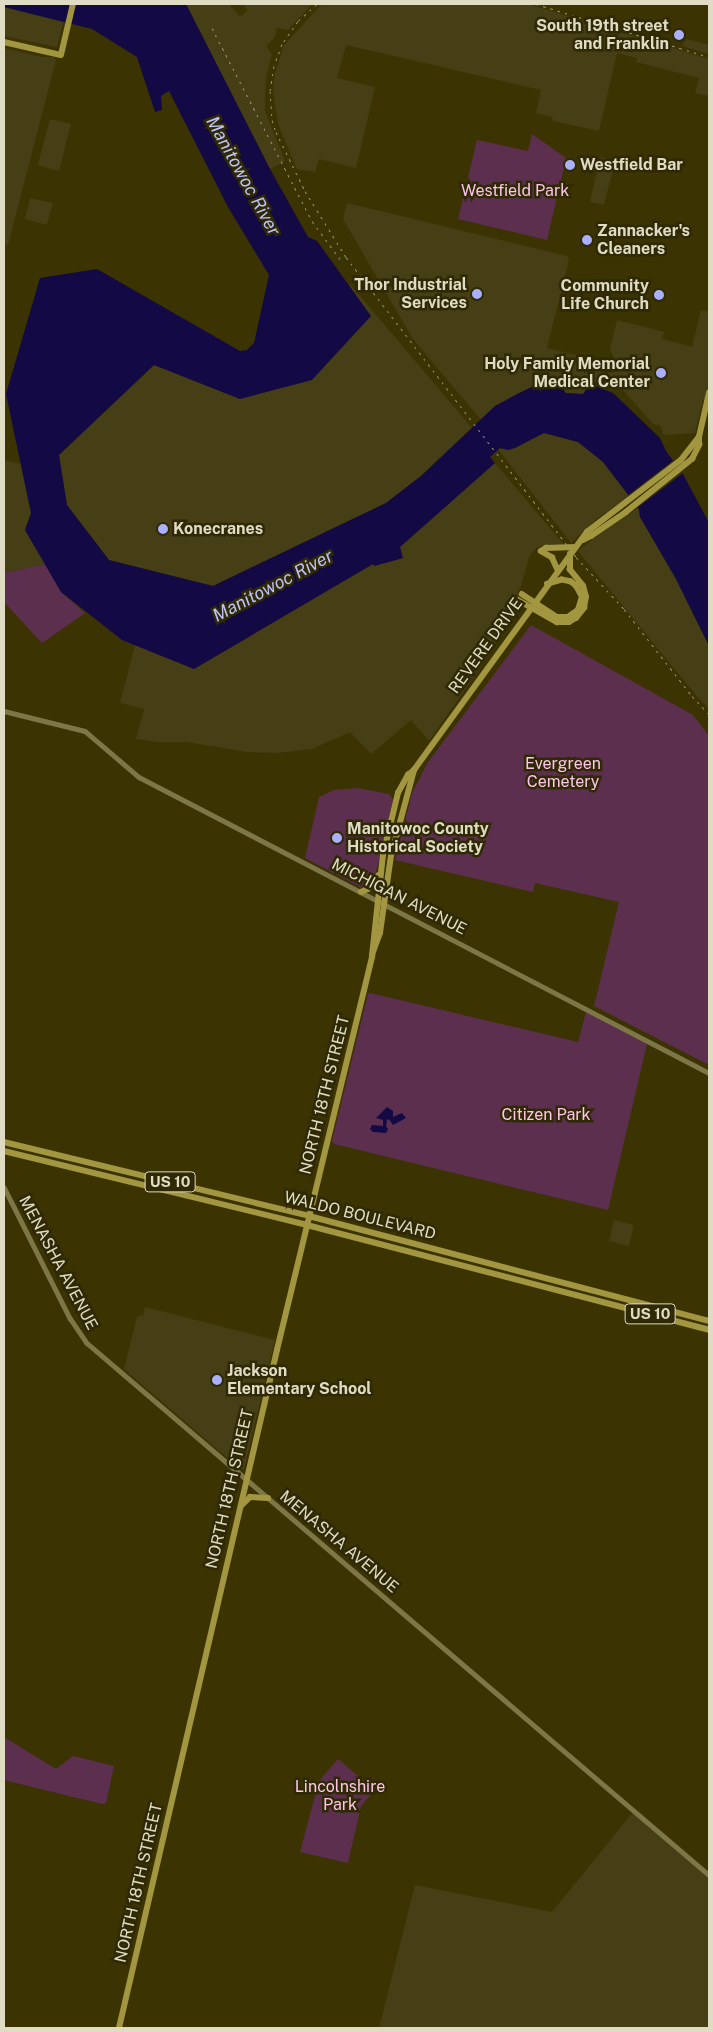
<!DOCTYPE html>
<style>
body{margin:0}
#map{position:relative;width:713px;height:2032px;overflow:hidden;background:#3b3301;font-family:"Public Sans",sans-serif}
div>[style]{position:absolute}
.built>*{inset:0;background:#463f15}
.green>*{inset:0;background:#5d2f4f}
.water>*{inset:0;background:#130944}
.pier>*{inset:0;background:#3b3301}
.minor>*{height:4.5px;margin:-2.25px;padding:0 2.25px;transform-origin:2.25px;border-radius:2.25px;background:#7d7647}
.major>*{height:5.5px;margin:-2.75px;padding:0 2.75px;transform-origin:2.75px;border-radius:2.75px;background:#a39640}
.rail>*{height:1px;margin-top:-0.5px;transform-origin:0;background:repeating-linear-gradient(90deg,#999370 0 2.5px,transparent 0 7.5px)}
.dots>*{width:14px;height:14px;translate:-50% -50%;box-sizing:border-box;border:2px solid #2f2905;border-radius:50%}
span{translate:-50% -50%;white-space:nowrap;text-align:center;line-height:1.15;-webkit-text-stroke:5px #2f2905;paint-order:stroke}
.shield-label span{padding:1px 4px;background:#2f2905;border:1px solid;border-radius:4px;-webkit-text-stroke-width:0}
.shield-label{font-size:15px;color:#e0dcc4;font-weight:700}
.poi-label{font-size:16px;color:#e0dcc4;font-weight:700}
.right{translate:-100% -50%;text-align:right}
.left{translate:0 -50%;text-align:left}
.park-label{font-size:16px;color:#fdc5e9}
.street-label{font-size:16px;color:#e0dcc4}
.water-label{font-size:18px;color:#bec3fc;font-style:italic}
.frame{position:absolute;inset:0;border:5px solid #e0dcc4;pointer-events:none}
</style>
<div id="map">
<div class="built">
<i style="clip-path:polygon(186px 4px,229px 4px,240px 17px,248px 10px,243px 4px,312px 4px,288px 30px,277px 28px,275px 37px,266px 46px,272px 54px,266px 78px,265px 111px,285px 161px,270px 169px)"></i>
<i style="clip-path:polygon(322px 4px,528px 4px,709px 59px,709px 96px,695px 93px,699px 78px,636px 62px,637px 58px,617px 53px,599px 131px,553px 121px,552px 117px,536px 113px,541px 90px,346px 45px,337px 78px,375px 87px,356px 168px,319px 159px,315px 172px,297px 169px,278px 124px,273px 89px,275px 74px,284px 45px)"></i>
<i style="clip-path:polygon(4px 7px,63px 22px,57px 47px,4px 36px)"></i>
<i style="clip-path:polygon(686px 39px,709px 45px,709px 54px,682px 46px)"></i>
<i style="clip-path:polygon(4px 48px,42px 57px,54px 57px,56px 60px,8px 245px,4px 244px)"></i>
<i style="clip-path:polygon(50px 119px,71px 124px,59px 171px,40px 166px,38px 164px)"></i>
<i style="clip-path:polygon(600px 157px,615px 161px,604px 205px,590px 202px)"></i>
<i style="clip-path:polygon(30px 198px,53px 203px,47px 225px,25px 219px)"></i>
<i style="clip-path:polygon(347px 203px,567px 256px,569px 260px,547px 348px,600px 361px,601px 369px,606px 373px,614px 372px,617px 366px,610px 349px,617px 320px,664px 332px,662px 339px,692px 347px,701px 310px,709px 312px,709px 400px,703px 399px,695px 433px,663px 435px,661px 426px,653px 424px,609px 374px,610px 379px,605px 388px,601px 386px,583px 394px,566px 393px,538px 384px,495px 406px,481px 420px,413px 339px,343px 219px)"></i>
<i style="clip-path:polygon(349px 283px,472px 428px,421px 476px,386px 503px,213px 586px,109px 560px,67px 505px,59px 455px,154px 365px,240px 399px,350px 289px)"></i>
<i style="clip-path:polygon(543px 433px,578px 442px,603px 462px,629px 496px,598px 518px,571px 543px,498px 449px,515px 448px)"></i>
<i style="clip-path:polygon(4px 460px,21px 464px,31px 513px,25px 530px,45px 564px,4px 573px)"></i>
<i style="clip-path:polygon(495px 463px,564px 545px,541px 546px,536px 548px,529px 557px,521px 586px,509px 607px,518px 613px,429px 741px,411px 720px,371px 754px,350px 732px,312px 749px,278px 753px,247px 752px,187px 742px,158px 742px,136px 739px,144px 709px,120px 703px,135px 645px,194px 669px,373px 564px,374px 566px,403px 558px,400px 547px)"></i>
<i style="clip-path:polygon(638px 508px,640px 517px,676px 579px,709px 646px,709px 708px,700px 700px,578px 551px,604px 530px)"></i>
<i style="clip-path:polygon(614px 1220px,634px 1225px,629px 1246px,609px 1241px)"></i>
<i style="clip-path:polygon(145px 1307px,275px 1340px,244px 1469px,240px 1469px,124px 1369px,137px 1317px,144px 1314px)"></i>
<i style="clip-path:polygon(634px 1811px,709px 1875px,709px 2028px,379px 2028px,415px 1885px,552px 1912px)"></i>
</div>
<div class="green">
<i style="clip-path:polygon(532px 134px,566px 158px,547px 240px,458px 219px,477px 140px,528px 151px)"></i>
<i style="clip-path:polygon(45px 564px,61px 592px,85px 613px,42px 643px,4px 602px,4px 573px)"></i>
<i style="clip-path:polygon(531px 625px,693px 715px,709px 736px,709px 1065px,594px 1006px,619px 902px,535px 883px,533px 892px,395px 860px,412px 793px,428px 762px)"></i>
<i style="clip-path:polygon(358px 788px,389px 794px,393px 800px,374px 880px,364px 889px,305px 858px,319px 797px,334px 790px)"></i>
<i style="clip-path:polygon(370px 993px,578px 1042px,586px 1012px,647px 1044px,608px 1210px,334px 1144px,332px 1141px,368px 994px)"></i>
<i style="clip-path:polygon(4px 1737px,56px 1769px,73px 1756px,114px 1766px,106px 1803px,102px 1804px,4px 1780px)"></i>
<i style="clip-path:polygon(338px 1759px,375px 1790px,361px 1806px,348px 1863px,300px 1852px,319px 1781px)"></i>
</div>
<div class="water">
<i style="clip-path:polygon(4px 4px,186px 4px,270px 169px,308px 237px,317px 241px,371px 316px,312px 380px,240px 399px,154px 365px,59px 455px,67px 505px,109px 560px,213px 586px,386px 503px,421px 476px,495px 406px,519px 393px,538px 384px,556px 380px,566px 393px,583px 394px,590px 384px,613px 393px,660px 438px,666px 451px,683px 474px,709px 523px,709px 646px,676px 579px,640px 517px,639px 509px,603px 462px,578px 442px,544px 433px,515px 448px,508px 450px,500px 448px,490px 457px,495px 463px,400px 547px,403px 558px,374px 566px,373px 564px,194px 669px,122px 640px,61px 592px,25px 530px,31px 513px,6px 394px,40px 278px,97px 269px,240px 351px,247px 350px,254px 343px,269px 275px,228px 207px,169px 91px,161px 96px,162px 110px,155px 112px,137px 57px,92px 29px,4px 7px)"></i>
<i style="clip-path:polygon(387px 1107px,393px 1111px,393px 1117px,402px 1113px,406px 1118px,393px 1125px,389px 1119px,387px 1120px,386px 1126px,388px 1129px,386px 1133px,373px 1132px,370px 1129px,372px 1125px,383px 1126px,383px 1120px,376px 1118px)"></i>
</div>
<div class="pier">
<i style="clip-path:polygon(674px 460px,683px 473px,637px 508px,627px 496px)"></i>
</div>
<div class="minor">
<i style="left:4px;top:711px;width:83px;rotate:13.9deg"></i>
<i style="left:85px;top:731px;width:71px;rotate:40.4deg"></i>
<i style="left:139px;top:777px;width:642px;rotate:27.44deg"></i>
<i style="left:4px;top:1187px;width:147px;rotate:63.3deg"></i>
<i style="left:70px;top:1318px;width:30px;rotate:56deg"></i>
<i style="left:87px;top:1343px;width:818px;rotate:40.54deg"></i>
</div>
<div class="major">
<i style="left:4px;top:42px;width:58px;rotate:12.8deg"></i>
<i style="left:61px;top:55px;width:52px;rotate:-76.8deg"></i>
<i style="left:583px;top:540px;width:9px;rotate:-27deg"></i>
<i style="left:591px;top:536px;width:42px;rotate:-34.4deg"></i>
<i style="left:626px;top:512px;width:85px;rotate:-38.8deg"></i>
<i style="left:692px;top:459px;width:16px;rotate:-63deg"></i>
<i style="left:699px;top:445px;width:8px;rotate:-90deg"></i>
<i style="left:699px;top:437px;width:45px;rotate:-77.2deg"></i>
<i style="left:541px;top:551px;width:6px;rotate:-31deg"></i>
<i style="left:546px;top:548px;width:29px;rotate:-2deg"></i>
<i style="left:541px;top:551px;width:13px;rotate:29deg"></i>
<i style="left:552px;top:557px;width:14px;rotate:65deg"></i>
<i style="left:522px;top:594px;width:42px;rotate:33.3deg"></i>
<i style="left:557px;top:617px;width:11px"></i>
<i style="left:568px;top:617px;width:12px;rotate:-35deg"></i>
<i style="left:578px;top:610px;width:14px;rotate:-73deg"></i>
<i style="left:582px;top:597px;width:13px;rotate:-119deg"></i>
<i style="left:576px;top:586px;width:6px;rotate:-141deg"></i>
<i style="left:571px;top:582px;width:9px;rotate:-167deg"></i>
<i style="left:562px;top:580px;width:15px;rotate:164deg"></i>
<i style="left:518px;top:600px;width:45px;rotate:29.4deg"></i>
<i style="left:557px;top:622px;width:12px"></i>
<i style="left:569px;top:622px;width:8px;rotate:-30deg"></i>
<i style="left:576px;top:618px;width:13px;rotate:-51deg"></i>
<i style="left:584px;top:608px;width:11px;rotate:-80deg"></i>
<i style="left:586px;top:597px;width:11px;rotate:-105deg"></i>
<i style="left:583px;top:586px;width:21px;rotate:-129deg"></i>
<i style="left:570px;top:570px;width:16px;rotate:-90deg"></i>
<i style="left:361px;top:892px;width:12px;rotate:-24deg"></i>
<i style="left:372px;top:887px;width:13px;rotate:-61deg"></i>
<i style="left:372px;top:955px;width:23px;rotate:-70deg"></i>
<i style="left:380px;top:933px;width:78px;rotate:-81.9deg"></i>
<i style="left:391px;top:856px;width:89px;rotate:-75deg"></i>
<i style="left:4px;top:1142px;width:314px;rotate:13.6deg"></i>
<i style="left:309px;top:1216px;width:414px;rotate:14.7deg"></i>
<i style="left:4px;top:1151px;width:312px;rotate:13.7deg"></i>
<i style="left:307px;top:1225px;width:415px;rotate:14.6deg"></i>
<i style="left:242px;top:1505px;width:11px;rotate:-45deg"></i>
<i style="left:250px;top:1497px;width:18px;rotate:3deg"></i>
<i style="left:119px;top:2028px;width:696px;rotate:-76.88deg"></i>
<i style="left:277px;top:1350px;width:405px;rotate:-76.4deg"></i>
<i style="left:372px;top:956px;width:102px;rotate:-83.8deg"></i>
<i style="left:383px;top:855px;width:64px;rotate:-76.4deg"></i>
<i style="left:398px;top:793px;width:21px;rotate:-61deg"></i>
<i style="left:408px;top:775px;width:8px;rotate:-40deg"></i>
<i style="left:414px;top:770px;width:294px;rotate:-54deg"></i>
<i style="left:587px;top:532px;width:118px;rotate:-37.5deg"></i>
<i style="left:681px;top:460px;width:29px;rotate:-52deg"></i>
</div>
<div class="rail">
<i style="left:317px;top:4px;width:25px;rotate:138deg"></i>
<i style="left:298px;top:21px;width:28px;rotate:125deg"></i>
<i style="left:282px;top:44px;width:23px;rotate:110deg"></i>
<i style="left:274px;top:66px;width:25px;rotate:99deg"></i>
<i style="left:270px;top:91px;width:29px;rotate:86deg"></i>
<i style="left:272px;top:120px;width:13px;rotate:72deg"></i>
<i style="left:276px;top:132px;width:66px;rotate:63.8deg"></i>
<i style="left:305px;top:191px;width:78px;rotate:58.2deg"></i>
<i style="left:346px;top:257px;width:378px;rotate:52.5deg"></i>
<i style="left:576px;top:557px;width:71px;rotate:47.3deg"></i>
<i style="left:624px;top:609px;width:110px;rotate:52deg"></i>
<i style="left:692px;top:696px;width:25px;rotate:47deg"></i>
<i style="left:536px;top:4px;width:181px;rotate:17deg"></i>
<i style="left:212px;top:28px;width:217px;rotate:62.6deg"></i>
<i style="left:312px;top:221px;width:47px;rotate:53.6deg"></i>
</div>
<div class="dots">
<i style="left:679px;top:35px;background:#aab0fb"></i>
<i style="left:570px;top:165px;background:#aab0fb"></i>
<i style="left:587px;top:240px;background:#aab0fb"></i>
<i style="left:477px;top:294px;background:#aab0fb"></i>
<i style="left:659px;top:295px;background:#aab0fb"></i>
<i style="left:661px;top:373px;background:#aab0fb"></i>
<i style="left:163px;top:529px;background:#aab0fb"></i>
<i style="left:337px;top:838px;background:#aab0fb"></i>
<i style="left:217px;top:1380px;background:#aab0fb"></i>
</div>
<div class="shield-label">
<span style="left:170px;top:1182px">US 10</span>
<span style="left:650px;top:1314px">US 10</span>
</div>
<div class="poi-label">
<span class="right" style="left:669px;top:35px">South 19th street<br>and Franklin</span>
<span class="left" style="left:580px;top:165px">Westfield Bar</span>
<span class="left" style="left:597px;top:240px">Zannacker's<br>Cleaners</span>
<span class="right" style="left:467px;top:294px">Thor Industrial<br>Services</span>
<span class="right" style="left:649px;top:295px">Community<br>Life Church</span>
<span class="right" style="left:650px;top:373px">Holy Family Memorial<br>Medical Center</span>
<span class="left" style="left:173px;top:529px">Konecranes</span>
<span class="left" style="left:347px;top:838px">Manitowoc County<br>Historical Society</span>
<span class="left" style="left:227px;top:1380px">Jackson<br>Elementary School</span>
</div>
<div class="park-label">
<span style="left:515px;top:191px">Westfield Park</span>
<span style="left:563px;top:773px">Evergreen<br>Cemetery</span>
<span style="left:546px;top:1115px">Citizen Park</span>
<span style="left:340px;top:1796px">Lincolnshire<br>Park</span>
</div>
<div class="street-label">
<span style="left:486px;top:646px;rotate:-54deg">REVERE DRIVE</span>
<span style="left:399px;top:897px;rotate:27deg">MICHIGAN AVENUE</span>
<span style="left:325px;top:1095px;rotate:-76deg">NORTH 18TH STREET</span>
<span style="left:360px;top:1216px;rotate:14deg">WALDO BOULEVARD</span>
<span style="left:58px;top:1263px;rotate:62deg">MENASHA AVENUE</span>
<span style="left:230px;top:1489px;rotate:-77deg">NORTH 18TH STREET</span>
<span style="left:339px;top:1542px;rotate:40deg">MENASHA AVENUE</span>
<span style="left:139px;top:1883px;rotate:-77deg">NORTH 18TH STREET</span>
</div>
<div class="water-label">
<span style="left:243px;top:176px;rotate:61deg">Manitowoc River</span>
<span style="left:273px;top:586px;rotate:-28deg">Manitowoc River</span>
</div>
<div class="frame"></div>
</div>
